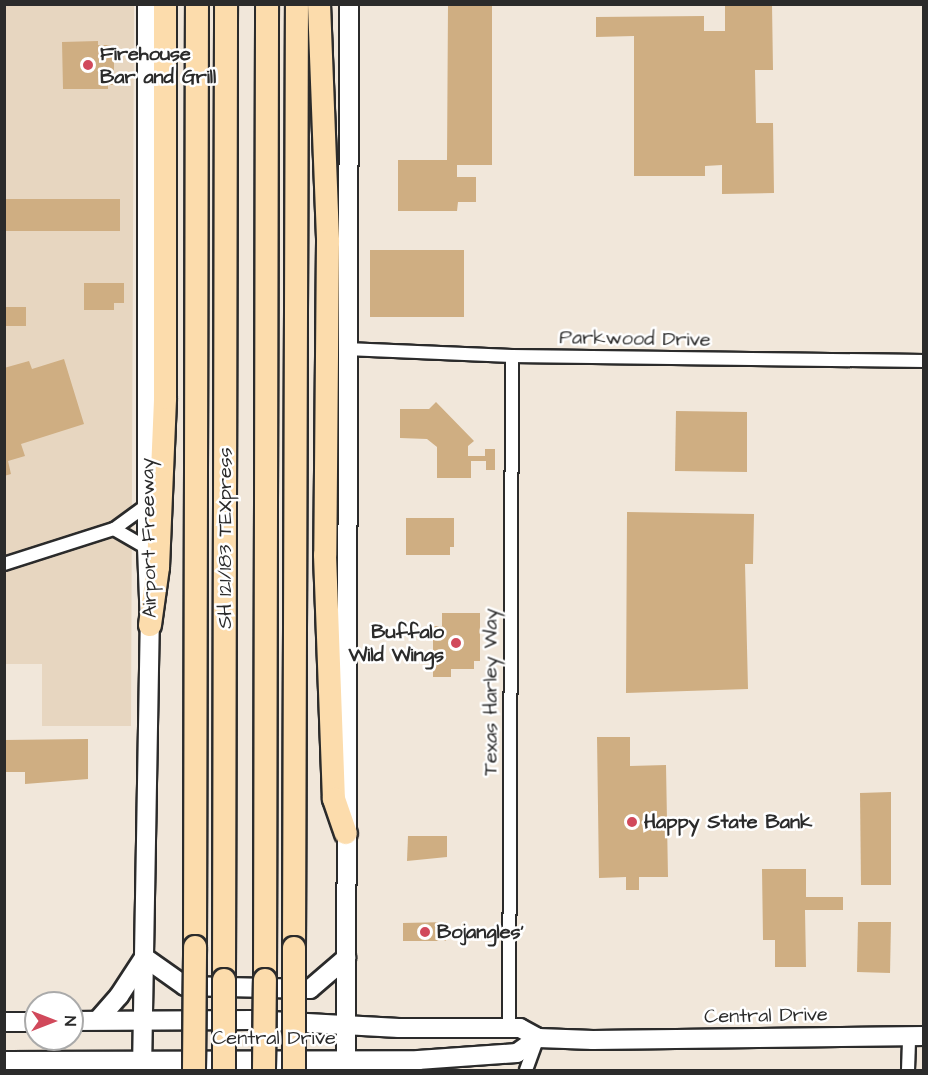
<!DOCTYPE html>
<style>
body{margin:0}
#map{position:relative;width:928px;height:1075px;overflow:hidden;background:#f1e7da;font-family:"Architects Daughter",sans-serif}
div>[style]{position:absolute}
.built>*{inset:0;background:#e7d6c0}
.building>*{inset:0;background:#cfae82}
.roads{filter:drop-shadow(2px 0 #2b2b2b) drop-shadow(-2px 0 #2b2b2b) drop-shadow(0 2px #2b2b2b) drop-shadow(0 -2px #2b2b2b)}
.minor>*{height:12px;margin:-6px;padding:0 6px;transform-origin:6px;border-radius:6px;background:#fff}
.secondary>*{height:18px;margin:-9px;padding:0 9px;transform-origin:9px;border-radius:9px;background:#fff}
.motorway>*{height:22px;margin:-11px;padding:0 11px;transform-origin:11px;border-radius:11px;background:#fcdcac}
.bridges{filter:drop-shadow(2px 0 #2b2b2b) drop-shadow(-2px 0 #2b2b2b) drop-shadow(0 2px #2b2b2b) drop-shadow(0 -2px #2b2b2b)}
.motorway-bridge>*{height:22px;margin:-11px;padding:0 11px;transform-origin:11px;border-radius:11px;background:#fcdcac}
.dots>*{width:16px;height:16px;translate:-50% -50%;box-sizing:border-box;border:3px solid #fff;border-radius:50%}
span{translate:-50% -50%;white-space:nowrap;text-align:center;line-height:1.15;-webkit-text-stroke:5px #fff;paint-order:stroke}
.poi-label{font-size:20px;color:#2b2b2b;font-weight:700}
.left{translate:0 -50%;text-align:left}
.right{translate:-100% -50%;text-align:right}
.street-label{font-size:20px;color:#2b2b2b}
.frame{position:absolute;inset:0;border:6px solid #2b2b2b;pointer-events:none}
.north{position:absolute;left:24px;top:991px;width:60px;height:60px;box-sizing:border-box;background:#fff;border:2px solid #aaa;border-radius:50%;rotate:90deg;font-size:16px;font-weight:700;line-height:24px;text-align:center;color:#2b2b2b}
.north::after{content:'';display:block;margin:auto;width:21px;height:27px;background:#d1495b;clip-path:polygon(50% 0,100% 100%,50% 72%,0 100%)}
</style>
<div id="map">
<div class="built">
<i style="clip-path:polygon(4px 5px,134px 5px,131px 726px,42px 726px,42px 664px,5px 664px)"></i>
</div>
<div class="building">
<i style="clip-path:polygon(448px 4px,492px 4px,492px 165px,457px 165px,457px 177px,476px 177px,476px 202px,458px 202px,457px 211px,398px 211px,398px 160px,447px 160px)"></i>
<i style="clip-path:polygon(725px 4px,772px 4px,773px 70px,755px 70px,756px 123px,773px 123px,774px 193px,722px 194px,722px 165px,705px 166px,705px 176px,634px 176px,634px 36px,596px 37px,596px 17px,704px 16px,704px 31px,725px 31px)"></i>
<i style="clip-path:polygon(98px 41px,98px 45px,114px 45px,114px 85px,108px 85px,108px 89px,63px 89px,62px 42px)"></i>
<i style="clip-path:polygon(4px 199px,120px 199px,120px 231px,4px 231px)"></i>
<i style="clip-path:polygon(370px 250px,464px 250px,464px 317px,370px 317px)"></i>
<i style="clip-path:polygon(84px 283px,124px 283px,124px 303px,114px 303px,114px 310px,84px 310px)"></i>
<i style="clip-path:polygon(4px 307px,26px 307px,26px 326px,4px 326px)"></i>
<i style="clip-path:polygon(64px 359px,84px 424px,21px 444px,25px 456px,8px 461px,11px 474px,4px 476px,4px 368px,29px 361px,32px 369px)"></i>
<i style="clip-path:polygon(436px 402px,474px 441px,468px 446px,468px 456px,485px 456px,485px 449px,495px 449px,495px 470px,486px 470px,486px 461px,471px 461px,471px 478px,437px 478px,437px 447px,427px 439px,400px 438px,400px 409px,429px 409px)"></i>
<i style="clip-path:polygon(676px 411px,747px 412px,747px 472px,675px 471px)"></i>
<i style="clip-path:polygon(627px 512px,754px 514px,753px 564px,745px 564px,748px 689px,626px 693px)"></i>
<i style="clip-path:polygon(406px 518px,454px 518px,454px 547px,450px 547px,450px 555px,406px 555px)"></i>
<i style="clip-path:polygon(442px 613px,480px 613px,480px 661px,474px 661px,474px 669px,451px 669px,451px 677px,433px 677px,433px 626px,442px 626px)"></i>
<i style="clip-path:polygon(597px 737px,630px 737px,630px 766px,666px 765px,668px 877px,639px 877px,639px 890px,626px 890px,626px 877px,599px 878px)"></i>
<i style="clip-path:polygon(88px 739px,88px 779px,25px 784px,25px 772px,4px 772px,4px 740px)"></i>
<i style="clip-path:polygon(891px 792px,891px 885px,861px 885px,860px 793px)"></i>
<i style="clip-path:polygon(408px 836px,447px 836px,447px 857px,407px 861px)"></i>
<i style="clip-path:polygon(762px 869px,806px 869px,806px 897px,843px 897px,843px 910px,805px 910px,806px 967px,775px 967px,775px 940px,763px 940px)"></i>
<i style="clip-path:polygon(447px 922px,446px 941px,403px 941px,403px 923px)"></i>
<i style="clip-path:polygon(858px 922px,891px 922px,890px 973px,857px 972px)"></i>
</div>
<div class="roads">
<div class="minor">
<i style="left:346px;top:349px;width:166px;rotate:2.4deg"></i>
<i style="left:512px;top:356px;width:412px;rotate:0.7deg"></i>
<i style="left:114px;top:529px;width:38px;rotate:30deg"></i>
<i style="left:4px;top:564px;width:115px;rotate:-17.7deg"></i>
<i style="left:114px;top:529px;width:41px;rotate:-36deg"></i>
<i style="left:509px;top:1028px;width:672px;rotate:-89.74deg"></i>
<i style="left:526px;top:1070px;width:32px;rotate:-70deg"></i>
<i style="left:908px;top:1070px;width:34px;rotate:-88deg"></i>
</div>
<div class="secondary">
<i style="left:144px;top:957px;width:50px;rotate:35.3deg"></i>
<i style="left:185px;top:986px;width:125px;rotate:1.4deg"></i>
<i style="left:310px;top:989px;width:48px;rotate:-40.7deg"></i>
<i style="left:98px;top:1020px;width:32px;rotate:-49deg"></i>
<i style="left:119px;top:996px;width:44px;rotate:-57deg"></i>
<i style="left:72px;top:1021px;width:180px;rotate:-0.3deg"></i>
<i style="left:252px;top:1020px;width:147px;rotate:3.1deg"></i>
<i style="left:399px;top:1028px;width:121px"></i>
<i style="left:520px;top:1028px;width:21px;rotate:29deg"></i>
<i style="left:538px;top:1038px;width:55px;rotate:2.1deg"></i>
<i style="left:593px;top:1040px;width:331px;rotate:-0.7deg"></i>
<i style="left:4px;top:1022px;width:32px"></i>
<i style="left:4px;top:1061px;width:414px;rotate:-0.1deg"></i>
<i style="left:418px;top:1060px;width:99px;rotate:-4deg"></i>
<i style="left:517px;top:1053px;width:26px;rotate:-36deg"></i>
<i style="left:142px;top:1070px;width:445px;rotate:-89deg"></i>
<i style="left:150px;top:625px;width:77px;rotate:-92.2deg"></i>
<i style="left:147px;top:548px;width:544px;rotate:-90deg"></i>
<i style="left:346px;top:1070px;width:1066px;rotate:-89.84deg"></i>
</div>
<div class="motorway">
<i style="left:319px;top:4px;width:238px;rotate:87.8deg"></i>
<i style="left:328px;top:242px;width:313px;rotate:90.5deg"></i>
<i style="left:325px;top:555px;width:244px;rotate:87.9deg"></i>
<i style="left:334px;top:799px;width:36px;rotate:71deg"></i>
<i style="left:150px;top:625px;width:59px;rotate:-82.1deg"></i>
<i style="left:158px;top:567px;width:169px;rotate:-87.6deg"></i>
<i style="left:165px;top:398px;width:394px;rotate:-90deg"></i>
<i style="left:195px;top:947px;width:943px;rotate:-89.88deg"></i>
<i style="left:294px;top:948px;width:944px;rotate:-89.82deg"></i>
<i style="left:224px;top:980px;width:976px;rotate:-89.88deg"></i>
<i style="left:265px;top:980px;width:976px;rotate:-89.88deg"></i>
</div>
</div>
<div class="bridges">
<div class="motorway-bridge">
<i style="left:194px;top:1070px;width:123px;rotate:-89.5deg"></i>
<i style="left:224px;top:1070px;width:90px;rotate:-90deg"></i>
<i style="left:264px;top:1070px;width:90px;rotate:-89.4deg"></i>
<i style="left:294px;top:1070px;width:122px;rotate:-90deg"></i>
</div>
</div>
<div class="dots">
<i style="left:88px;top:65px;background:#d1495b"></i>
<i style="left:456px;top:643px;background:#d1495b"></i>
<i style="left:632px;top:822px;background:#d1495b"></i>
<i style="left:425px;top:932px;background:#d1495b"></i>
</div>
<div class="poi-label">
<span class="left" style="left:100px;top:66px">Firehouse<br>Bar and Grill</span>
<span class="right" style="left:444px;top:644px">Buffalo<br>Wild Wings</span>
<span class="left" style="left:644px;top:822px">Happy State Bank</span>
<span class="left" style="left:437px;top:932px">Bojangles'</span>
</div>
<div class="street-label">
<span style="left:635px;top:339px;rotate:1deg">Parkwood Drive</span>
<span style="left:149px;top:538px;rotate:-91deg">Airport Freeway</span>
<span style="left:225px;top:538px;rotate:-90deg">SH 121/183 TEXpress</span>
<span style="left:491px;top:692px;rotate:-90deg">Texas Harley Way</span>
<span style="left:766px;top:1016px;rotate:-1deg">Central Drive</span>
<span style="left:274px;top:1038px">Central Drive</span>
</div>
<div class="frame"></div>
<div class="north">N</div>
</div>
